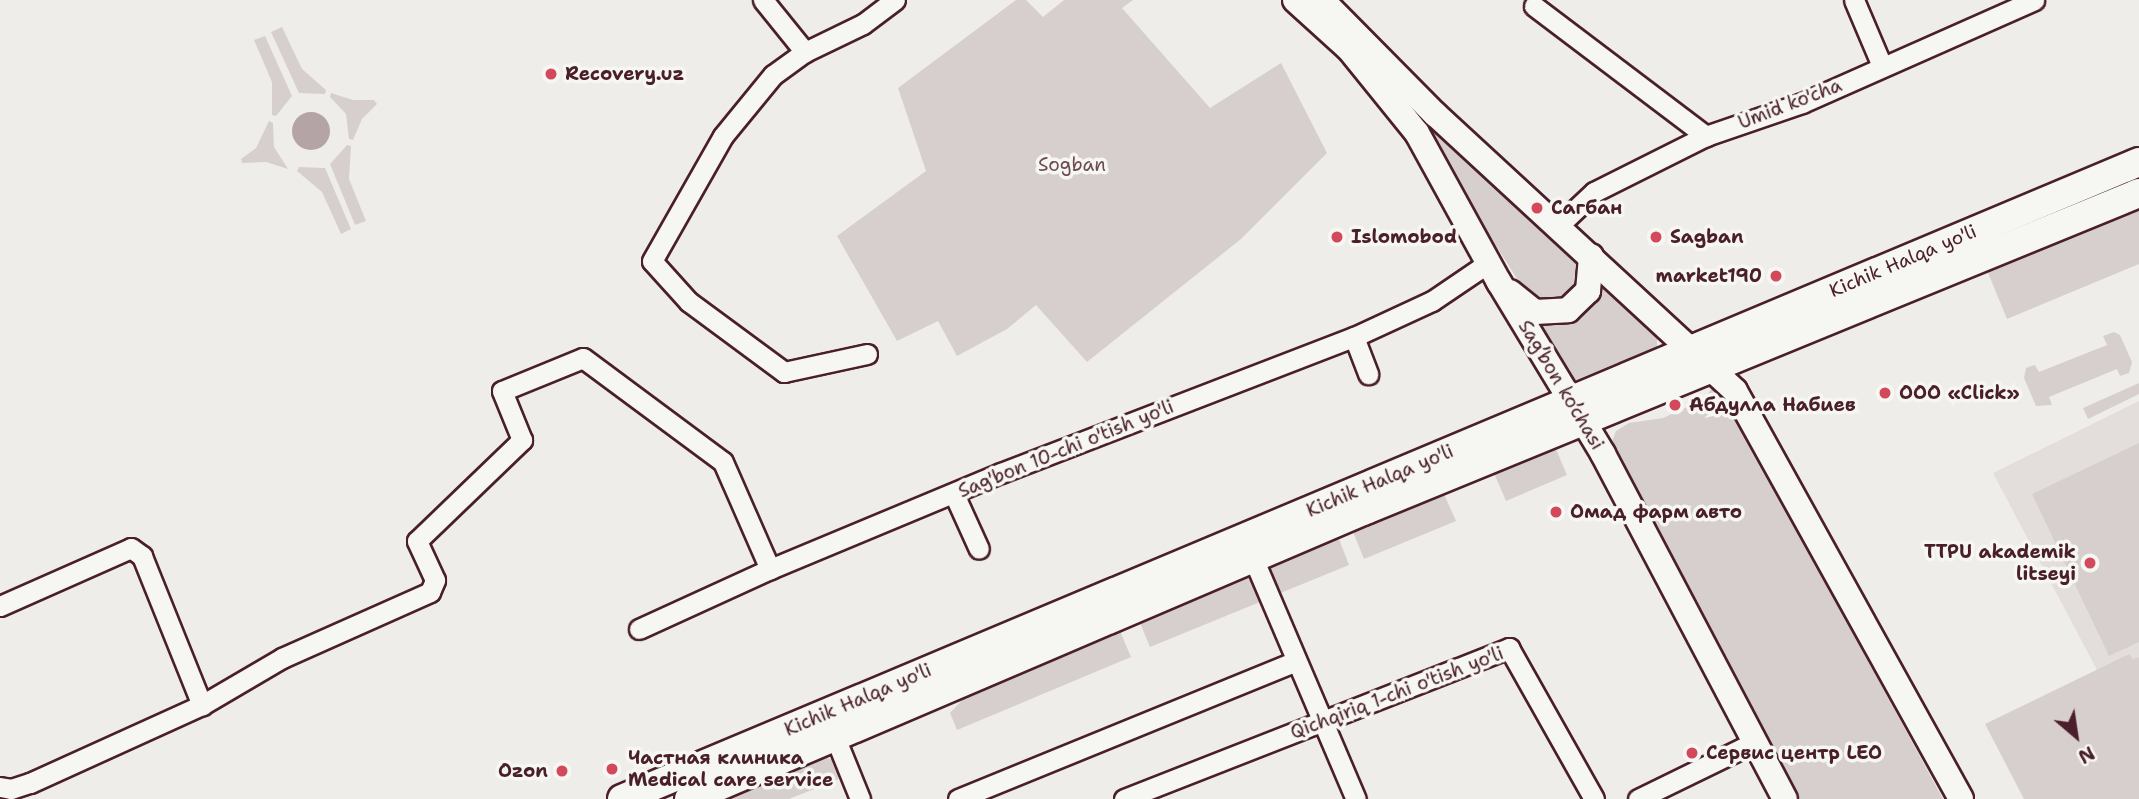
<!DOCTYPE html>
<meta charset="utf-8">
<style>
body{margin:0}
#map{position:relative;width:2139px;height:799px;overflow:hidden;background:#efedea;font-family:"Shantell Sans",sans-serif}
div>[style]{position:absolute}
.built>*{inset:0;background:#e3dedc}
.green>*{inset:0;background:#d7cfce}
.water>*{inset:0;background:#b4a4a5}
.round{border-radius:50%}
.roads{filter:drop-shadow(2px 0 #4a1f2b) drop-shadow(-2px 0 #4a1f2b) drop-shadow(0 2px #4a1f2b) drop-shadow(0 -2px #4a1f2b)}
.minor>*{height:19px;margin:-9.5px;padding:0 9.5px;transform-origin:9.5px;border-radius:9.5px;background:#f6f6f2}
.major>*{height:24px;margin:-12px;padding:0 12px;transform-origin:12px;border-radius:12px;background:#f6f6f2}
.highway>*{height:28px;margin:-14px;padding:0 14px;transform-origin:14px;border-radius:14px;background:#f6f6f2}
.dots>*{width:19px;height:19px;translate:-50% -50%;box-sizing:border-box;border:4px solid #f6f6f2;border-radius:50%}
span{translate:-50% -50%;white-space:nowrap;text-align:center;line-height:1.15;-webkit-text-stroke:7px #f6f6f2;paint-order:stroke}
.poi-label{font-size:19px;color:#4a1f2b;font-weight:700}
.left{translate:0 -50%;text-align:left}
.right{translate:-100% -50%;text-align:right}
.street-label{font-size:19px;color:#4a1f2b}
.park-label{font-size:19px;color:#6d4b54}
.north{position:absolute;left:2041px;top:701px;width:70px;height:70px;-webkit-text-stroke:5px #f6f6f2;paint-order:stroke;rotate:151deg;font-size:19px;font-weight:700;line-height:28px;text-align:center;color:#4a1f2b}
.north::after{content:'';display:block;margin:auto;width:24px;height:32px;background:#4a1f2b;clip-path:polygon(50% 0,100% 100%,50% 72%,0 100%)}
</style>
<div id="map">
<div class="built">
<i style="clip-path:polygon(2139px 401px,2139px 657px,2133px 659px,2128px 654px,2098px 672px,1993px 473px)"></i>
</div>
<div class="green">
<i style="clip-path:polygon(1016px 0,1026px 0,1043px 17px,1064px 0,1133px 0,1122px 8px,1210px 108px,1281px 63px,1327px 153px,1241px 239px,1087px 362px,1036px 305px,1007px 329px,957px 356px,938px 321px,897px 341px,837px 236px,926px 171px,898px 88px)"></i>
<i style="clip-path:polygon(282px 27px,302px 69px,326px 90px,325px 94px,299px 93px,271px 32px)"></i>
<i style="clip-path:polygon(265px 36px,292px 96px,276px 116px,272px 115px,272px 82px,254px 40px)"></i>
<i style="clip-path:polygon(331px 93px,353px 100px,374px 100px,377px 104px,362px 119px,353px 140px,349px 139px,346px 114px,330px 97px)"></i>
<i style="clip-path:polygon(269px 121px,273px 123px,274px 147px,288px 169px,266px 162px,242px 163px,241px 159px,256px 148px)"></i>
<i style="clip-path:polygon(1427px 122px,1577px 265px,1575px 292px,1551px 307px,1526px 293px,1497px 247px,1479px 231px)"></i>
<i style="clip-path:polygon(347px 145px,351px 146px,349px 179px,366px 221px,355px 225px,330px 164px)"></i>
<i style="clip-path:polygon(299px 167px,325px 168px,351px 229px,341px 234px,322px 192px,297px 171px)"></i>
<i style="clip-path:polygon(2139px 202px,2139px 264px,2007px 319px,1986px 268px)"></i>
<i style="clip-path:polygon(1601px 280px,1657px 331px,1657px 347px,1573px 381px,1563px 371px,1533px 318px)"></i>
<i style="clip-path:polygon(2114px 332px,2120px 335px,2132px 362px,2129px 373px,2120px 376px,2117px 369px,2049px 397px,2052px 405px,2036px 406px,2024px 378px,2026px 368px,2035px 365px,2039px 372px,2107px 345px,2103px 336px)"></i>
<i style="clip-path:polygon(2139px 383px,2139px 394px,2088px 419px,2083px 408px)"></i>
<i style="clip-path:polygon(1712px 388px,1732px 411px,1943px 799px,1799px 799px,1612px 442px,1616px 431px,1629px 423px,1663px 418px,1704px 399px)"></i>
<i style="clip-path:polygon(2139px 443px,2139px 642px,2109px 656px,2032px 494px)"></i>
<i style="clip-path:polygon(1555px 447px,1567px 475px,1506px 501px,1494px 473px)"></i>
<i style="clip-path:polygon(1444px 494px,1456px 521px,1364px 559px,1353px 532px)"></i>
<i style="clip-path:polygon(1339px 539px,1349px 565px,1278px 594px,1267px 568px)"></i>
<i style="clip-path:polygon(1250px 577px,1260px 602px,1150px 647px,1140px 623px)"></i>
<i style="clip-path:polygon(1120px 631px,1131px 657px,957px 730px,950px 713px,965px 697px)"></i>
<i style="clip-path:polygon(2129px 654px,2133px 659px,2139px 657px,2139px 799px,2024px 799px,1985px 724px)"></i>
<i style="clip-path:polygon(821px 756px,837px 761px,842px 772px,837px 780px,789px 799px,718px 799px)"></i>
</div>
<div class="water">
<i class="round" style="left:292px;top:112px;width:38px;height:38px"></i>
</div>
<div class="roads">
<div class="minor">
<i style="left:763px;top:0;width:67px;rotate:51.1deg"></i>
<i style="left:1854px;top:0;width:72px;rotate:67deg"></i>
<i style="left:1534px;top:6px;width:216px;rotate:37.1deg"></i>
<i style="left:1558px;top:226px;width:50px;rotate:-43.4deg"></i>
<i style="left:1594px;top:192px;width:125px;rotate:-26.6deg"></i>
<i style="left:1706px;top:136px;width:102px;rotate:-19deg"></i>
<i style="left:1802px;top:103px;width:254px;rotate:-23.9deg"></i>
<i style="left:1354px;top:337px;width:40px;rotate:69deg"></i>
<i style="left:867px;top:354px;width:85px;rotate:167.8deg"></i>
<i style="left:784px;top:372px;width:118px;rotate:-143.6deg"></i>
<i style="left:689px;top:302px;width:55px;rotate:-132.1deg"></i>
<i style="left:652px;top:261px;width:144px;rotate:-60.4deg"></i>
<i style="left:723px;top:136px;width:79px;rotate:-50.7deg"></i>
<i style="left:773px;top:75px;width:39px;rotate:-36deg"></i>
<i style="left:805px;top:52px;width:64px;rotate:-25.8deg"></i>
<i style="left:863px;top:24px;width:40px;rotate:-37deg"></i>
<i style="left:954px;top:494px;width:60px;rotate:65.6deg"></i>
<i style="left:1253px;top:558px;width:262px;rotate:66.9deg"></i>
<i style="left:0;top:606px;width:143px;rotate:-23.9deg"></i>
<i style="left:131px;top:548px;width:14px;rotate:36deg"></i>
<i style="left:142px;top:556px;width:161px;rotate:68.1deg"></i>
<i style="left:639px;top:629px;width:144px;rotate:-24.6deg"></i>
<i style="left:770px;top:569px;width:250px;rotate:-22.6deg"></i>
<i style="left:1001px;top:473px;width:378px;rotate:-21.1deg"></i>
<i style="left:1354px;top:337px;width:86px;rotate:-24.8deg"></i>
<i style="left:1432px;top:301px;width:68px;rotate:-34.2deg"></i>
<i style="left:835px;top:737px;width:67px;rotate:68deg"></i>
<i style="left:0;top:787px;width:11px;rotate:10deg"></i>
<i style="left:11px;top:789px;width:20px;rotate:-18deg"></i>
<i style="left:30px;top:783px;width:189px;rotate:-24.4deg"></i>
<i style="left:202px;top:705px;width:93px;rotate:-30.4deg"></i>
<i style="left:282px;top:658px;width:162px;rotate:-24deg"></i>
<i style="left:430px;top:592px;width:13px;rotate:-67deg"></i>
<i style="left:435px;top:580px;width:43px;rotate:-114.8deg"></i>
<i style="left:417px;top:541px;width:146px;rotate:-43.9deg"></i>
<i style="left:522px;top:440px;width:53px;rotate:-112.2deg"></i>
<i style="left:502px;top:391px;width:87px;rotate:-22.2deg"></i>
<i style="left:583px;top:358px;width:174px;rotate:36.6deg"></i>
<i style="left:723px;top:462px;width:117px;rotate:66.3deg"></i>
<i style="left:958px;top:799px;width:365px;rotate:-22.2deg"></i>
<i style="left:1124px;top:799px;width:414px;rotate:-21.4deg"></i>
<i style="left:1509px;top:648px;width:173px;rotate:60.6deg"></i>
<i style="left:1638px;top:799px;width:130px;rotate:-26deg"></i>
</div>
<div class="major">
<i style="left:1295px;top:0;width:73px;rotate:42.2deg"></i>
<i style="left:1349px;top:49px;width:108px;rotate:51deg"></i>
<i style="left:1417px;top:133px;width:170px;rotate:61.2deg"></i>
<i style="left:1499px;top:282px;width:201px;rotate:58.8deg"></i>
<i style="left:1603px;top:454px;width:390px;rotate:62.2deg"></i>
<i style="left:1322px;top:0;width:161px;rotate:45.3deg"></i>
<i style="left:1435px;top:114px;width:408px;rotate:42.7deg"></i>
<i style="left:1735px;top:391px;width:466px;rotate:61deg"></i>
<i style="left:1510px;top:292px;width:32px;rotate:39deg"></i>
<i style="left:1535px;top:312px;width:33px;rotate:-3deg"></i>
<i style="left:1568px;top:310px;width:28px;rotate:-44deg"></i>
<i style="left:1588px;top:291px;width:35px;rotate:-85deg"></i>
</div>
<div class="highway">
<i style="left:622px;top:799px;width:1645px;rotate:-22.78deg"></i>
<i style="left:689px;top:799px;width:738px;rotate:-23.13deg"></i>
<i style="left:1368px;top:509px;width:833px;rotate:-22.29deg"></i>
</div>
</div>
<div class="dots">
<i style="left:551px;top:74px;background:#d1495b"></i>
<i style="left:1537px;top:208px;background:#d1495b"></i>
<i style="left:1337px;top:237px;background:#d1495b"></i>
<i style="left:1656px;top:237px;background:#d1495b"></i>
<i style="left:1776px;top:276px;background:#d1495b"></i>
<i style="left:1885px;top:393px;background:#d1495b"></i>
<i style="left:1675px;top:405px;background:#d1495b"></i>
<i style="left:1556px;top:512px;background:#d1495b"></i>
<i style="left:2090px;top:563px;background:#d1495b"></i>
<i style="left:1692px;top:753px;background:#d1495b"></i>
<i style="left:612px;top:769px;background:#d1495b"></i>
<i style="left:562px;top:771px;background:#d1495b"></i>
</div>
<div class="poi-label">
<span class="left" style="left:565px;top:74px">Recovery.uz</span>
<span class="left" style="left:1551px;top:208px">Сагбан</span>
<span class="left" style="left:1351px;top:237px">Islomobod</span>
<span class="left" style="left:1670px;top:237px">Sagban</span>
<span class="right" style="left:1762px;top:276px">market190</span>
<span class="left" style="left:1899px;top:393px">OOO «Click»</span>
<span class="left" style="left:1689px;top:405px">Абдулла Набиев</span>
<span class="left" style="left:1570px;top:512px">Омад фарм авто</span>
<span class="right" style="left:2076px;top:563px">TTPU akademik<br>litseyi</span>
<span class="left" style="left:1706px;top:753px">Сервис центр LEO</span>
<span class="left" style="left:628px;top:769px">Частная клиника<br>Medical care service</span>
<span class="right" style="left:548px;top:771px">Ozon</span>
</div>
<div class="street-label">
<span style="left:1790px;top:104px;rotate:-21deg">Umid ko'cha</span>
<span style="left:1903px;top:261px;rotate:-23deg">Kichik Halqa yo'li</span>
<span style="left:1561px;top:385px;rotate:59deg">Sag’bon ko’chasi</span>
<span style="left:1066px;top:449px;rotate:-22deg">Sag'bon 10-chi o'tish yo'li</span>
<span style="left:1380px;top:481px;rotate:-23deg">Kichik Halqa yo'li</span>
<span style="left:1397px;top:693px;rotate:-21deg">Qichqiriq 1-chi o'tish yo'li</span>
<span style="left:858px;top:700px;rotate:-23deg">Kichik Halqa yo'li</span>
</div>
<div class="park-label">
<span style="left:1072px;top:165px">Sogban</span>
</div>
<div class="north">N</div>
</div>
